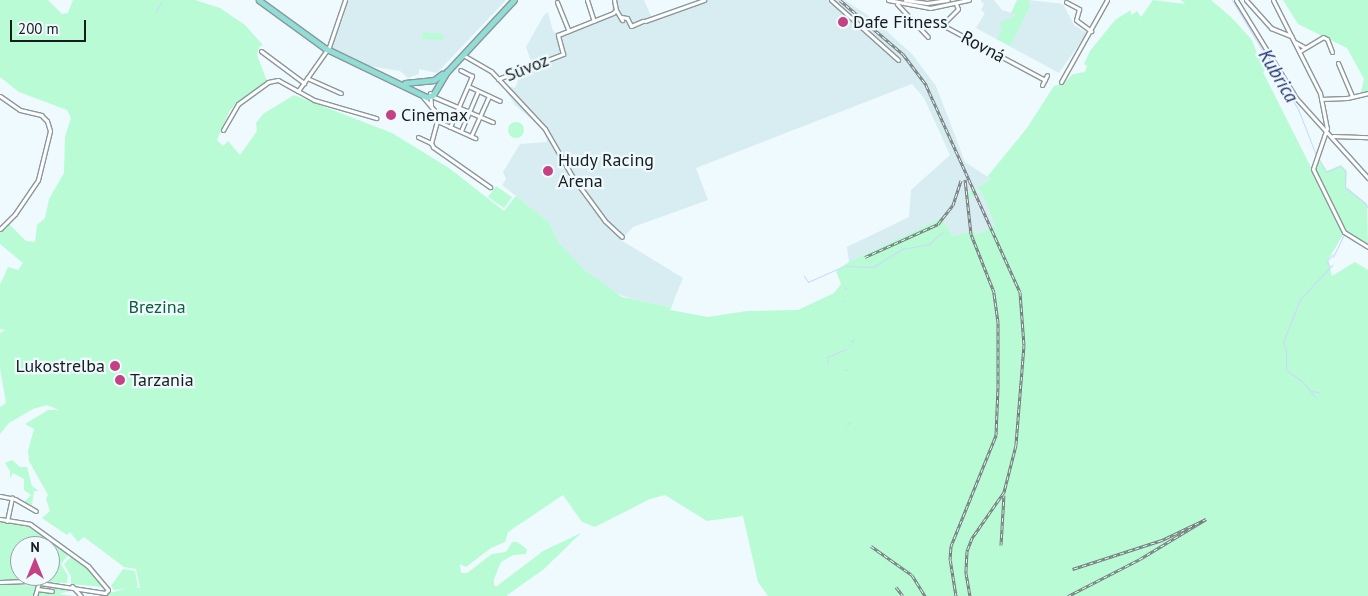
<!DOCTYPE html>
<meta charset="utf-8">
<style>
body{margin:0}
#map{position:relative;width:1368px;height:596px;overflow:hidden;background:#eefafd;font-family:"PT Sans",sans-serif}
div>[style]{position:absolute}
.built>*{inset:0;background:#d8edf2}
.green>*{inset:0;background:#b9fbd4}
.round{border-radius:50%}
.stream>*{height:1px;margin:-0.5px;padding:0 0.5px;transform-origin:0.5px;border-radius:0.5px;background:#cbd8fd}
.roads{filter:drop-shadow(1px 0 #8c979a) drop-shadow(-1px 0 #8c979a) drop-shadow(0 1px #8c979a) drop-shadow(0 -1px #8c979a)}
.minor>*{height:3px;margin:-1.5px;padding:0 1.5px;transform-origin:1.5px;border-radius:1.5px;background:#fff}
.major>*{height:4.5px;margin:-2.25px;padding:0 2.25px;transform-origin:2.25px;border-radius:2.25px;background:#91ded7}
.rail>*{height:3px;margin-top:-1.5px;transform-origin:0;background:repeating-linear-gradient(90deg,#eefafd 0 4px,#737a7c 0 8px);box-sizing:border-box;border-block:1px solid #737a7c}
.dots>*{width:14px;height:14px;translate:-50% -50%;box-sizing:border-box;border:2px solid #eefafd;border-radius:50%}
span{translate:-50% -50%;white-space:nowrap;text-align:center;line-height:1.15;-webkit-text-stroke:4.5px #eefafd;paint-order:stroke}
.poi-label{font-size:18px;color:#181c1d}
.left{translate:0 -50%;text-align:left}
.right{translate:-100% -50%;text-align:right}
.street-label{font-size:18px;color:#181c1d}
.park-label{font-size:18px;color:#105f3c}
.water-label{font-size:19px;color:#1e2c6f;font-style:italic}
.north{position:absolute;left:10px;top:536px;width:50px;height:50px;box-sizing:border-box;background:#eefafd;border:1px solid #98a1a3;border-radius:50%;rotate:0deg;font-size:14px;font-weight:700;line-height:20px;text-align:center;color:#181c1d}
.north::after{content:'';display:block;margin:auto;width:18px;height:22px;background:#c64184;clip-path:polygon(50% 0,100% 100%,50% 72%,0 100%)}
.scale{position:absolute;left:10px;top:20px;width:76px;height:22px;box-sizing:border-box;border:2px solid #181c1d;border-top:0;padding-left:6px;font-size:15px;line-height:18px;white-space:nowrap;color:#181c1d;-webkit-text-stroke:4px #eefafd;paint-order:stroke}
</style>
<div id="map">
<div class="built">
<i style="clip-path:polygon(347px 0,506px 0,437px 73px,419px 69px,419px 74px,408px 78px,400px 71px,369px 66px,331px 48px,343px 19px)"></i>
<i style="clip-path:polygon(612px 0,644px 0,653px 21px,708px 0,845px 0,872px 18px,912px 54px,936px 86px,965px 162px,991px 179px,964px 196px,976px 195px,978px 189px,981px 191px,995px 225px,978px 234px,973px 231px,953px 236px,941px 218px,849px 262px,847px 247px,909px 217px,911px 190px,950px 155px,924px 98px,912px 84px,696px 168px,708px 200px,633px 227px,621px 240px,683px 278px,671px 307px,631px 299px,611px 291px,585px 270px,558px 242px,549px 222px,502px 185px,506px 179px,503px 172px,520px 144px,547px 142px,544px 130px,515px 105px,506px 91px,507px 85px,515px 88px,519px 78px,511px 77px,513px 74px,532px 64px,526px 47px,544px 15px,548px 12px,553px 31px,558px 34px,612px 12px)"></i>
<i style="clip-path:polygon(980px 0,994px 0,1002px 10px,1025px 17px,1030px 7px,1029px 0,1063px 4px,1074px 25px,1087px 33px,1059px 73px,976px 28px,985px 13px,981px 10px,984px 4px)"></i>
</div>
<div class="green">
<i style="clip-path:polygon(0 0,48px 0,62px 14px,68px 13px,73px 0,195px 0,220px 8px,245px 25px,263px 45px,259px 47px,257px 55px,267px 81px,236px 103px,229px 112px,217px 140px,223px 146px,228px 141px,240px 155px,257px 131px,256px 123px,263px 114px,294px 95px,392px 133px,449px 168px,504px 211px,516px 196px,549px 222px,558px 242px,585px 270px,622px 297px,670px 307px,675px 298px,670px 310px,708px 317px,747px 311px,798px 310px,834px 293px,841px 284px,836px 271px,849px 262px,941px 218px,953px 236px,973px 231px,978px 234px,995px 225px,981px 191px,977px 189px,976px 195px,967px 199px,964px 196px,991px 179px,987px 177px,1027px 128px,1054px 86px,1063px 84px,1073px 74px,1085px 72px,1087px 66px,1084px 64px,1090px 51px,1115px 20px,1131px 10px,1131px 15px,1137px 11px,1141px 17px,1153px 0,1185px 4px,1181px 0,1211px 0,1231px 17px,1252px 40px,1257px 54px,1268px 64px,1269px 67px,1263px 72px,1344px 233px,1328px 260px,1332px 276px,1355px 262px,1368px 270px,1368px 596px,768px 596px,758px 582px,743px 516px,707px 521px,665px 495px,650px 499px,595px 527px,582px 522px,563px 495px,508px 532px,505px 542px,491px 548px,466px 567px,460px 564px,461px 573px,467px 573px,492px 554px,506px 552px,512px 542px,517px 542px,527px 549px,526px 554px,513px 555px,501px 562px,494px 579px,494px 586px,497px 586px,543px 551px,581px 533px,544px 569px,506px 596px,100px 596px,131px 587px,140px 588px,136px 569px,124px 567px,84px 537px,78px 542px,70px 532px,67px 535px,42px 518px,50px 511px,46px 499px,48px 495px,29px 461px,28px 451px,34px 429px,25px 424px,48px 410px,59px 410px,47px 405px,33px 409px,9px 423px,0 434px,0 407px,6px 403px,0 368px,0 333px,5px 330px,0 329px,0 285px,8px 267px,18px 270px,23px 263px,0 244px,0 230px,9px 224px,26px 241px,35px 242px,37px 225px,45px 218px,49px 199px,64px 173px,65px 137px,71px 118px,67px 110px,19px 92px,0 77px)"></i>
<i style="clip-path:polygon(1017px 0,1029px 0,1030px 7px,1010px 46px,997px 39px,1002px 30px,999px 23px,1017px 15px,1011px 13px)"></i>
<i style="clip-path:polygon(1283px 0,1368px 0,1368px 92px,1361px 92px,1364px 79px,1347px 48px,1298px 24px)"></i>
<i style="clip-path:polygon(423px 32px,443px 34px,443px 40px,422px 39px)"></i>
<i class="round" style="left:508px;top:122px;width:16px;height:16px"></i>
<i style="clip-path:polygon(1320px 160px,1327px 171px,1341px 165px,1347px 171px,1346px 187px,1367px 204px,1368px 246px,1344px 230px,1315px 171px,1315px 164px)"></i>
<i style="clip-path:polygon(496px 186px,512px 197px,504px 208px,488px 197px)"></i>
<i style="clip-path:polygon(12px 460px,20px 467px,27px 467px,32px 486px,39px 491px,34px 491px,32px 505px,24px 502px,31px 495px,24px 490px,24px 479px,13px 473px,10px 478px,10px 471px,5px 463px)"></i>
<i style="clip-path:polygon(evenodd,0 521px,28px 525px,69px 554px,61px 564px,68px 576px,67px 583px,0 580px,0 521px,20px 546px,50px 546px,50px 576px,20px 576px,20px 546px)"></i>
<i style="clip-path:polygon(71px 557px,83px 562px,103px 587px,71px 584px,71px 576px,64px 564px)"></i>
<i style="clip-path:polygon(123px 569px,135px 571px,138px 587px,114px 590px,111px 586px)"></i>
<i style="clip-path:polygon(9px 584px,36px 586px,34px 596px,0 596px,0 585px)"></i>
<i style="clip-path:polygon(42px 586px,67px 589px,69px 591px,59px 594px,74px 596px,38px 596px,40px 592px,53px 592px,52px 588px,42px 591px,39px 589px)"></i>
</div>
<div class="stream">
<i style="left:1232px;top:0;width:127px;rotate:58.8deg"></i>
<i style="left:1298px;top:109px;width:49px;rotate:68.6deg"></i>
<i style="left:156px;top:12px;width:11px;rotate:-63deg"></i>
<i style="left:1318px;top:158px;width:16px;rotate:60deg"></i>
<i style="left:1326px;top:172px;width:15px;rotate:-23deg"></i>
<i style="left:1340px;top:166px;width:7px;rotate:45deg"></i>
<i style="left:1345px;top:171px;width:16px;rotate:90deg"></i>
<i style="left:1345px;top:187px;width:27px;rotate:39deg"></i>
<i style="left:1366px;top:204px;width:5px;rotate:68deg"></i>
<i style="left:1333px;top:257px;width:25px;rotate:-64deg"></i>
<i style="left:846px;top:266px;width:27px;rotate:2deg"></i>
<i style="left:873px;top:267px;width:34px;rotate:-32deg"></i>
<i style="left:902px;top:249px;width:27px;rotate:-10deg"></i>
<i style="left:929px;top:244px;width:18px;rotate:-41deg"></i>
<i style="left:1329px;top:266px;width:5px;rotate:-112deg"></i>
<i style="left:1327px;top:261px;width:8px;rotate:-50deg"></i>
<i style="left:804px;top:276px;width:7px;rotate:56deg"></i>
<i style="left:808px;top:282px;width:39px;rotate:-24deg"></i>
<i style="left:844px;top:287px;width:3px;rotate:45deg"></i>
<i style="left:843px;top:301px;width:1px;rotate:-45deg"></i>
<i style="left:851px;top:341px;width:3px;rotate:-18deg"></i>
<i style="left:849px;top:345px;width:1px"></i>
<i style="left:828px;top:364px;width:7px;rotate:-98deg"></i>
<i style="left:827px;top:357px;width:21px;rotate:-23deg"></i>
<i style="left:845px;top:370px;width:2px;rotate:-27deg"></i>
<i style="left:1310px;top:391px;width:9px;rotate:6deg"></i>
<i style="left:1315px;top:397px;width:19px;rotate:-129deg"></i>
<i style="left:1303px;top:382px;width:21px;rotate:-145deg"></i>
<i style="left:1286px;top:370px;width:20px;rotate:-90deg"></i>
<i style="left:1286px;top:350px;width:9px;rotate:-111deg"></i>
<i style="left:1283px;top:342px;width:46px;rotate:-68.4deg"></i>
<i style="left:1300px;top:299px;width:47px;rotate:-46.7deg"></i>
<i style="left:847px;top:424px;width:3px;rotate:-18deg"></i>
</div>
<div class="roads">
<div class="minor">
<i style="left:587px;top:0;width:22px;rotate:72deg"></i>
<i style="left:831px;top:0;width:90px;rotate:41.8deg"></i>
<i style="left:888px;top:0;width:43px;rotate:10.8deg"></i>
<i style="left:930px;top:8px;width:40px;rotate:-12deg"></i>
<i style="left:905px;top:0;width:22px;rotate:8deg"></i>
<i style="left:927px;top:3px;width:21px;rotate:-8deg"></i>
<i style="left:1236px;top:0;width:115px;rotate:58.5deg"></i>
<i style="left:1296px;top:98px;width:108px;rotate:48deg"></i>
<i style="left:1246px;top:0;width:38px;rotate:48deg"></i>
<i style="left:1271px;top:28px;width:22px;rotate:22deg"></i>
<i style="left:1273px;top:0;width:104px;rotate:63.2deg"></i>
<i style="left:1320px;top:93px;width:36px;rotate:79deg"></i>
<i style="left:1327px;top:128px;width:43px;rotate:108.9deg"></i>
<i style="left:1313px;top:169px;width:70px;rotate:63.8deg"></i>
<i style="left:1344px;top:232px;width:28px;rotate:32deg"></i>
<i style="left:557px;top:2px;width:31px;rotate:68deg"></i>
<i style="left:1066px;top:2px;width:15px;rotate:28deg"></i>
<i style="left:1079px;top:9px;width:11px;rotate:105deg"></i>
<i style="left:1076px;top:20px;width:19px;rotate:36deg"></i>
<i style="left:897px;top:4px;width:45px;rotate:46.8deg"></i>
<i style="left:956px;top:4px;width:5px;rotate:68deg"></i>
<i style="left:958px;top:9px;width:18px;rotate:135deg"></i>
<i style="left:945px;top:22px;width:5px;rotate:79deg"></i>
<i style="left:946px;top:27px;width:112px;rotate:28.2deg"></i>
<i style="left:616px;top:10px;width:12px;rotate:59deg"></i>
<i style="left:621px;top:17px;width:6px;rotate:9deg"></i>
<i style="left:627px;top:18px;width:9px;rotate:63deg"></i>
<i style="left:631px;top:26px;width:13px;rotate:-23deg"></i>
<i style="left:645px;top:21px;width:63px;rotate:-19.6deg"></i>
<i style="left:1295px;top:42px;width:10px;rotate:29deg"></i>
<i style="left:261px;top:51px;width:54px;rotate:36.7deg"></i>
<i style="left:1300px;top:51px;width:27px;rotate:-31deg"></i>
<i style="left:1323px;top:37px;width:4px;rotate:27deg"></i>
<i style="left:1327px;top:39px;width:14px;rotate:69deg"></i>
<i style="left:463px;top:55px;width:32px;rotate:30deg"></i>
<i style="left:491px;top:71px;width:79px;rotate:47deg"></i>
<i style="left:545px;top:129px;width:54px;rotate:60.1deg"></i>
<i style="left:572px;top:176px;width:56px;rotate:53.7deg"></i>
<i style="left:605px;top:221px;width:23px;rotate:43deg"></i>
<i style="left:1338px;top:63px;width:36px;rotate:67deg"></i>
<i style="left:307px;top:78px;width:37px;rotate:24deg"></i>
<i style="left:498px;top:79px;width:70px;rotate:-21deg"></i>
<i style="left:563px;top:54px;width:20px;rotate:-105deg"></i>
<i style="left:558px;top:35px;width:59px;rotate:-21.8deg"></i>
<i style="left:613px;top:13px;width:4px;rotate:-45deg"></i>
<i style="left:616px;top:10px;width:10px;rotate:-101deg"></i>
<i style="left:1061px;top:82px;width:94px;rotate:-60.7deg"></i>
<i style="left:1042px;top:85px;width:11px;rotate:-63deg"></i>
<i style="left:468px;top:86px;width:35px;rotate:25deg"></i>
<i style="left:298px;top:91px;width:18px;rotate:29deg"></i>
<i style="left:314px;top:100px;width:65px;rotate:16.2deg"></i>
<i style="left:430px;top:93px;width:12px;rotate:85deg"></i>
<i style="left:0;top:96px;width:24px;rotate:35deg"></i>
<i style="left:20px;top:110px;width:22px;rotate:13deg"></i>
<i style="left:41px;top:115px;width:8px;rotate:45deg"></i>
<i style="left:47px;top:121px;width:10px;rotate:73deg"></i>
<i style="left:50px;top:131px;width:50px;rotate:103.8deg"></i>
<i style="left:38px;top:180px;width:41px;rotate:124.1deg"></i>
<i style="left:15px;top:214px;width:21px;rotate:135deg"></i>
<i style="left:423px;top:97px;width:17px;rotate:50deg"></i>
<i style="left:434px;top:110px;width:11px;rotate:75deg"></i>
<i style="left:437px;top:121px;width:23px;rotate:105deg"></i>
<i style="left:431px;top:143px;width:4px;rotate:63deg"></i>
<i style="left:433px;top:147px;width:70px;rotate:35.1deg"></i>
<i style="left:434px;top:97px;width:64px;rotate:23deg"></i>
<i style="left:1321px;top:99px;width:26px;rotate:-2deg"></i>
<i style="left:1347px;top:98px;width:22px;rotate:-13deg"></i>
<i style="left:437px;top:121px;width:42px;rotate:24.1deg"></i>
<i style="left:450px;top:127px;width:56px;rotate:-66.7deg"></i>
<i style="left:472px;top:76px;width:13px;rotate:-153deg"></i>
<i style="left:223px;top:130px;width:30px;rotate:-60deg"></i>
<i style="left:238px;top:104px;width:37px;rotate:-36deg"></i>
<i style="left:268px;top:82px;width:10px;rotate:-11deg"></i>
<i style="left:278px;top:80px;width:23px;rotate:29deg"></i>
<i style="left:298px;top:91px;width:54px;rotate:-54.8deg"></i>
<i style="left:329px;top:47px;width:50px;rotate:-71.2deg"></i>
<i style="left:461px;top:131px;width:43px;rotate:-67deg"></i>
<i style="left:471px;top:136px;width:44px;rotate:-65.8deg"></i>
<i style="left:1333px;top:136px;width:35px;rotate:2deg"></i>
<i style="left:418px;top:137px;width:14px;rotate:25deg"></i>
<i style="left:0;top:496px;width:15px;rotate:11deg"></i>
<i style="left:15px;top:499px;width:24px;rotate:30deg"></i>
<i style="left:0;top:519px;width:30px;rotate:9deg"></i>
<i style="left:30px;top:524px;width:72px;rotate:35.9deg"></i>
<i style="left:88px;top:566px;width:31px;rotate:50deg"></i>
<i style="left:108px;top:590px;width:4px;rotate:135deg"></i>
<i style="left:105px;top:593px;width:79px;rotate:-171.3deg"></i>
<i style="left:27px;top:581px;width:27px;rotate:178deg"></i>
<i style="left:7px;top:521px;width:24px;rotate:-78deg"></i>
<i style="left:72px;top:586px;width:13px;rotate:48deg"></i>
<i style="left:37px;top:589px;width:15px;rotate:8deg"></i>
<i style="left:35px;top:596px;width:15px;rotate:-74deg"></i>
</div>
<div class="major">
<i style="left:259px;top:0;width:82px;rotate:36deg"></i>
<i style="left:325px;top:48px;width:113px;rotate:25.7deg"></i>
<i style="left:427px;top:97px;width:6px;rotate:-18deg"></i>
<i style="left:433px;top:95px;width:27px;rotate:-59deg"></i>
<i style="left:447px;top:72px;width:98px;rotate:-47.1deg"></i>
<i style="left:405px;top:83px;width:29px;rotate:-6deg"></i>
<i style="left:434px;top:80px;width:10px;rotate:-37deg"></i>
</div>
</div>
<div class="rail">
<i style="left:840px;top:0;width:83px;rotate:40.6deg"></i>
<i style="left:903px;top:54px;width:39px;rotate:53deg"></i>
<i style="left:926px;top:85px;width:227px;rotate:65.6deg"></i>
<i style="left:1020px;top:292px;width:53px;rotate:85.7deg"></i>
<i style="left:1024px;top:345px;width:100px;rotate:94.6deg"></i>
<i style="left:1016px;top:445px;width:49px;rotate:104.3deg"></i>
<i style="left:1004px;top:492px;width:56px;rotate:124.8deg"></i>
<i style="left:972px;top:538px;width:14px;rotate:111deg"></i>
<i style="left:967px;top:551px;width:22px;rotate:93deg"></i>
<i style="left:966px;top:573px;width:23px;rotate:80deg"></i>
<i style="left:865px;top:257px;width:80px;rotate:-24.3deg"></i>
<i style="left:938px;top:224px;width:24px;rotate:-52deg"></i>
<i style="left:953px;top:205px;width:26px;rotate:-72deg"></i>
<i style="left:1001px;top:545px;width:50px;rotate:-86.6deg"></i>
<i style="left:871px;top:546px;width:50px;rotate:35.3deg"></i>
<i style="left:912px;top:575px;width:25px;rotate:58deg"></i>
<i style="left:896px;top:587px;width:11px;rotate:52deg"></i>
<i style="left:956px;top:596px;width:36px;rotate:-99deg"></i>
<i style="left:950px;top:560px;width:14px;rotate:-86deg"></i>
<i style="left:951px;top:546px;width:120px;rotate:-67.9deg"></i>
<i style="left:996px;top:435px;width:48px;rotate:-87.6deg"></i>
<i style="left:998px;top:387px;width:65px;rotate:-90deg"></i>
<i style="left:998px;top:322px;width:30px;rotate:-98deg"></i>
<i style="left:994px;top:292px;width:62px;rotate:-111.6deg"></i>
<i style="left:971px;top:234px;width:55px;rotate:-96.2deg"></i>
<i style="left:1068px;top:596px;width:81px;rotate:-27.2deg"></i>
<i style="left:1140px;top:559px;width:77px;rotate:-31.2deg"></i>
<i style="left:1206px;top:519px;width:49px;rotate:154.5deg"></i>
<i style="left:1162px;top:540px;width:94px;rotate:162deg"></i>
</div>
<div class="dots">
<i style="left:843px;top:22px;background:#c64184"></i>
<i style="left:391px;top:115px;background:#c64184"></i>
<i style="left:548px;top:171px;background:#c64184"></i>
<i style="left:115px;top:366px;background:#c64184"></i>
<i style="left:120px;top:380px;background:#c64184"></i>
</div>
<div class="poi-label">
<span class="left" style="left:853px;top:22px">Dafe Fitness</span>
<span class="left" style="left:401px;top:115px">Cinemax</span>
<span class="left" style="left:558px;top:171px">Hudy Racing<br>Arena</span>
<span class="right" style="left:105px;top:366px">Lukostrelba</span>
<span class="left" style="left:130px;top:380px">Tarzania</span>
</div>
<div class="street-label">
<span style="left:983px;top:47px;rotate:28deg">Rovná</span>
<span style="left:527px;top:68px;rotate:-22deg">Súvoz</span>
</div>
<div class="park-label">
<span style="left:157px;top:307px">Brezina</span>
</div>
<div class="water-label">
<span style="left:1278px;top:76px;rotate:59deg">Kubrica</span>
</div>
<div class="north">N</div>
<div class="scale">200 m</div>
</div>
